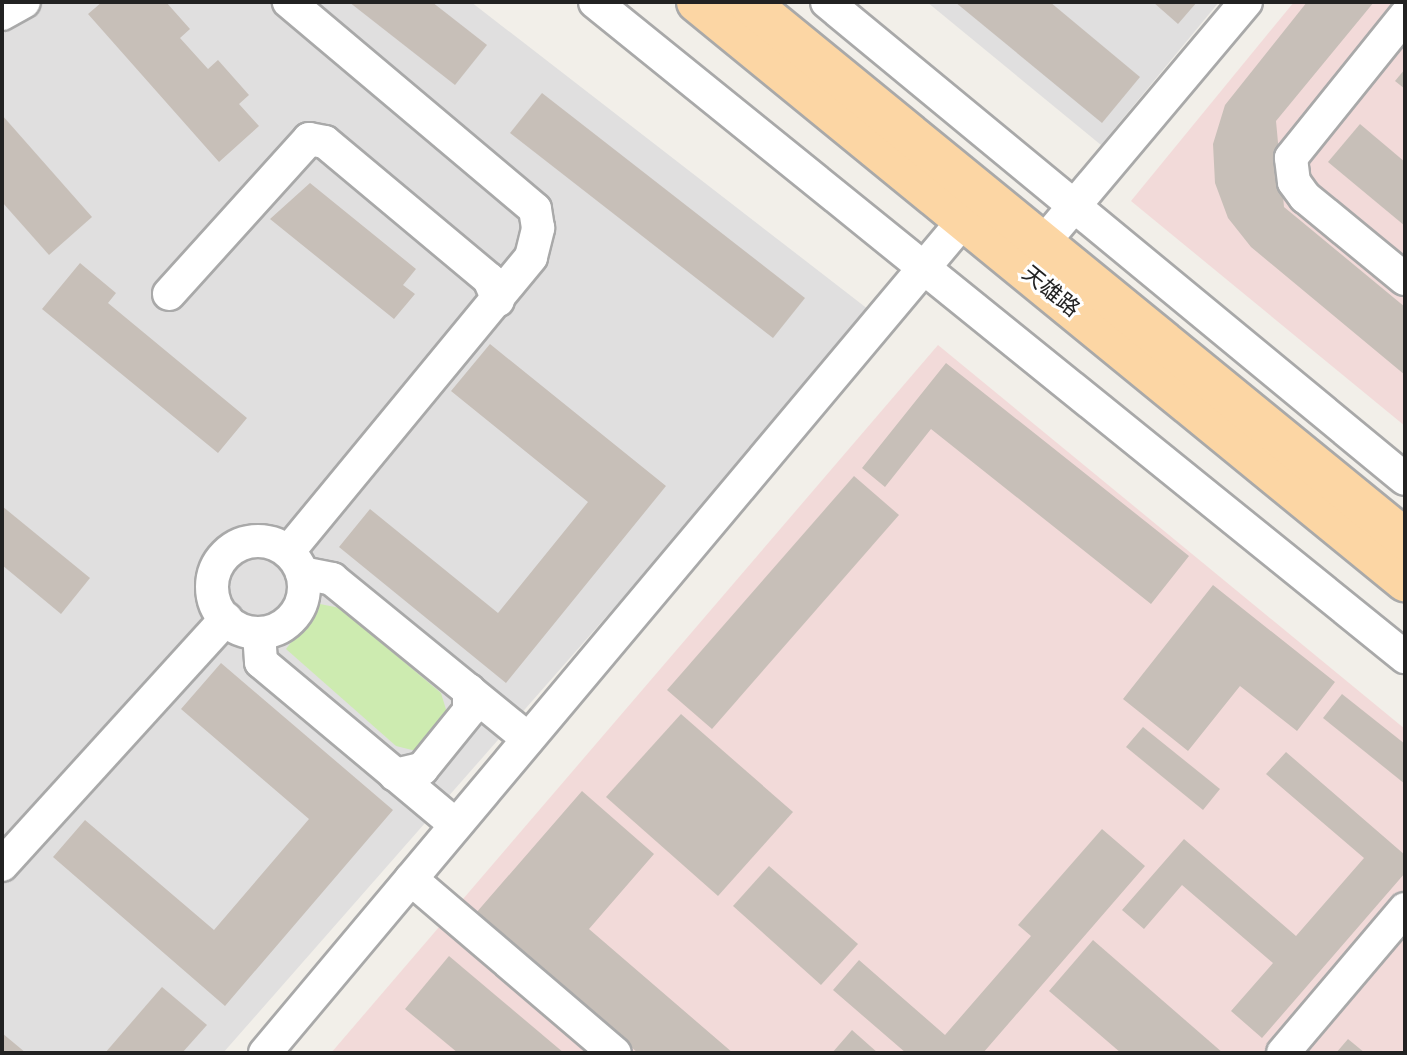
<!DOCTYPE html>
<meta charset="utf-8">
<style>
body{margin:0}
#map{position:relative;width:1407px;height:1055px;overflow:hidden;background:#f2efe9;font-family:"Roboto Condensed","Noto Sans SC",sans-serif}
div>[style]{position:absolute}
.residential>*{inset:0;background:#e0dfdf}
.commercial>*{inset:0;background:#f2dad9}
.grass>*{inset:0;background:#cdebb0}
.building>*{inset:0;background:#c7bfb8}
.roads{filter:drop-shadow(2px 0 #a9a9a9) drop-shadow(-2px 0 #a9a9a9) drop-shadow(0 2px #a9a9a9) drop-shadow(0 -2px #a9a9a9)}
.minor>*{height:32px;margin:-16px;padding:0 16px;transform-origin:16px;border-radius:16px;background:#fff}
.minor>.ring{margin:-16px;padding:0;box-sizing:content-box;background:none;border:32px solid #fff;border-radius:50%}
.major>*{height:40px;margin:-20px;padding:0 20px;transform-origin:20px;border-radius:20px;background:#fcd6a4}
span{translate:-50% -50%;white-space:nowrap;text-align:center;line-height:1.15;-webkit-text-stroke:6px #fff;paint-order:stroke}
.street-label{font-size:22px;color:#222}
.frame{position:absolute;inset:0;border:4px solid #222;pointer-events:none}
</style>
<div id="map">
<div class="residential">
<i style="clip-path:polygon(2px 2px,471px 2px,873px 313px,223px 1053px,2px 1053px)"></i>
<i style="clip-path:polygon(927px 2px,1219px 2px,1101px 145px)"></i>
</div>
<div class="commercial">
<i style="clip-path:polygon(1294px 2px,1405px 2px,1405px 426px,1131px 201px)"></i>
<i style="clip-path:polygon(938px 345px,1405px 729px,1405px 1053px,331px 1053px)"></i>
</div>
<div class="grass">
<i style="clip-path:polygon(320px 604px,340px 608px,441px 693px,448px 716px,416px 751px,396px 746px,286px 649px)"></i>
</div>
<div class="building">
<i style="clip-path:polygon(102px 2px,166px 2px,190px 29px,180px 38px,208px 69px,218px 60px,249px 95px,239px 104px,259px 126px,219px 162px,88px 14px)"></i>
<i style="clip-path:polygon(349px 2px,432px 2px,487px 45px,455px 85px)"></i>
<i style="clip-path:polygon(955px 2px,1050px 2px,1140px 77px,1102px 123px)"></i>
<i style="clip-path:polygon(1153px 2px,1197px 2px,1178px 24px)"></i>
<i style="clip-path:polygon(1307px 2px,1374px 2px,1276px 121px,1284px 207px,1405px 307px,1405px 375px,1251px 247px,1228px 218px,1215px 183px,1213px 144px,1225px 105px)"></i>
<i style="clip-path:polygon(1405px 69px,1405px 89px,1395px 81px)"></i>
<i style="clip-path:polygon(542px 93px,805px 298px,773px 338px,510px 133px)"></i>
<i style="clip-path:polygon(2px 115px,92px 217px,49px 255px,2px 202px)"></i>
<i style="clip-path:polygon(1360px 124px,1405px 162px,1405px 226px,1328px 162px)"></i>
<i style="clip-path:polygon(310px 183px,416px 269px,403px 285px,415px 294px,394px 319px,270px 219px)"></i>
<i style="clip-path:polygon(80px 263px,116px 293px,108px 303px,247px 418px,218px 453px,42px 309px)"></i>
<i style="clip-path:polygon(490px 344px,666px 486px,506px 683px,339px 547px,370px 509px,498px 613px,588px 502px,451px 391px)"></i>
<i style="clip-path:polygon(946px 363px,1189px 556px,1151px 604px,931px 429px,885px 487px,862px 468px)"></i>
<i style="clip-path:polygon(854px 476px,899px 515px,712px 729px,667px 690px)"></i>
<i style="clip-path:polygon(2px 506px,90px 578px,61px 614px,2px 565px)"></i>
<i style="clip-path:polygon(1213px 585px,1335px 682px,1297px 731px,1240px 686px,1188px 751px,1123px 699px)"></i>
<i style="clip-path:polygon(221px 663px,393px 810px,225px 1006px,53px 857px,85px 820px,214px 930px,309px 819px,181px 709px)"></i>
<i style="clip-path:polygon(1342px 694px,1405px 744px,1405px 784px,1323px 718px)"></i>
<i style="clip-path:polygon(681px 714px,793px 812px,718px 896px,606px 797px)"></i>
<i style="clip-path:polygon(1143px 727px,1220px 789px,1203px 810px,1126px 747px)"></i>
<i style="clip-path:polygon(1286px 752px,1405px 855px,1405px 873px,1262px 1038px,1231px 1011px,1273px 963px,1182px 885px,1144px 929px,1122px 910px,1184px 839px,1296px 936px,1364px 858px,1266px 774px)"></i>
<i style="clip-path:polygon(582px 791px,654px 854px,589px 929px,733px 1053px,638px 1053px,476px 913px)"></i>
<i style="clip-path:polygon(1102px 829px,1145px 866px,983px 1053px,906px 1053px,833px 990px,859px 960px,945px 1035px,1031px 936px,1018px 925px)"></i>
<i style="clip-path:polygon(769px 866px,858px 944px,821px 985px,733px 906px)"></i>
<i style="clip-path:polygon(1093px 940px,1223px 1053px,1121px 1053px,1049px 991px)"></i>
<i style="clip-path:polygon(449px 956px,564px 1053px,458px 1053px,405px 1009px)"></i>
<i style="clip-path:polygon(162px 987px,207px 1025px,182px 1053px,105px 1053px)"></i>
<i style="clip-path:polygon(852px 1030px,878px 1053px,832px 1053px)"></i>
<i style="clip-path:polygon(2px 1033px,26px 1053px,2px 1053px)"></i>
<i style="clip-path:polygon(1348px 1039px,1365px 1053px,1336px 1053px)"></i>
</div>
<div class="roads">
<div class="minor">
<i style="left:595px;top:2px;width:1042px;rotate:38.96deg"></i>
<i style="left:827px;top:2px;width:749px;rotate:39.53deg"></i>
<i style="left:2px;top:14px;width:25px;rotate:-29deg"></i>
<i style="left:1405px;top:16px;width:182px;rotate:128.8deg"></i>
<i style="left:1291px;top:158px;width:24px;rotate:83deg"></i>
<i style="left:1294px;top:182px;width:19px;rotate:54deg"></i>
<i style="left:1305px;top:197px;width:129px;rotate:39.4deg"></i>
<i style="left:1043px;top:243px;width:315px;rotate:-49.9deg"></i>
<i style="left:169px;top:294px;width:209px;rotate:-47.9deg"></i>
<i style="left:309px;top:139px;width:16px;rotate:11deg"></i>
<i style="left:325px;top:142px;width:214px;rotate:39.9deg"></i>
<i style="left:489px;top:279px;width:23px;rotate:67deg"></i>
<i class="ring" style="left:212px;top:541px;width:60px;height:60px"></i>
<i style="left:288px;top:552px;width:382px;rotate:-50.5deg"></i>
<i style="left:531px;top:257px;width:30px;rotate:-76deg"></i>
<i style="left:538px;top:228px;width:19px;rotate:-99deg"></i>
<i style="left:535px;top:209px;width:322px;rotate:-139.9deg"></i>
<i style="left:302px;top:573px;width:31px;rotate:11deg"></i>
<i style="left:332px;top:579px;width:253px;rotate:39.2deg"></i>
<i style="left:259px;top:633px;width:29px;rotate:86deg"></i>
<i style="left:261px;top:662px;width:254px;rotate:39.9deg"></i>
<i style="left:395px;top:775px;width:28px;rotate:-13deg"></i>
<i style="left:422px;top:769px;width:75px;rotate:-51deg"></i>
<i style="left:469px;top:711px;width:21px;rotate:-90deg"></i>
<i style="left:2px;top:865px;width:333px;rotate:-47.7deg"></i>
<i style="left:411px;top:879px;width:268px;rotate:40.5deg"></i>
<i style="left:265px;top:1053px;width:1087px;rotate:-50deg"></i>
<i style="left:1283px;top:1053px;width:189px;rotate:-49.7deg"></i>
</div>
<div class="major">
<i style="left:697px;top:2px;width:915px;rotate:39.28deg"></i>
<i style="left:748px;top:2px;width:849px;rotate:39.26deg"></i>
</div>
</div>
<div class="street-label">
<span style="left:1051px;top:291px;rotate:39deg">天雄路</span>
</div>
<div class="frame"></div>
</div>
